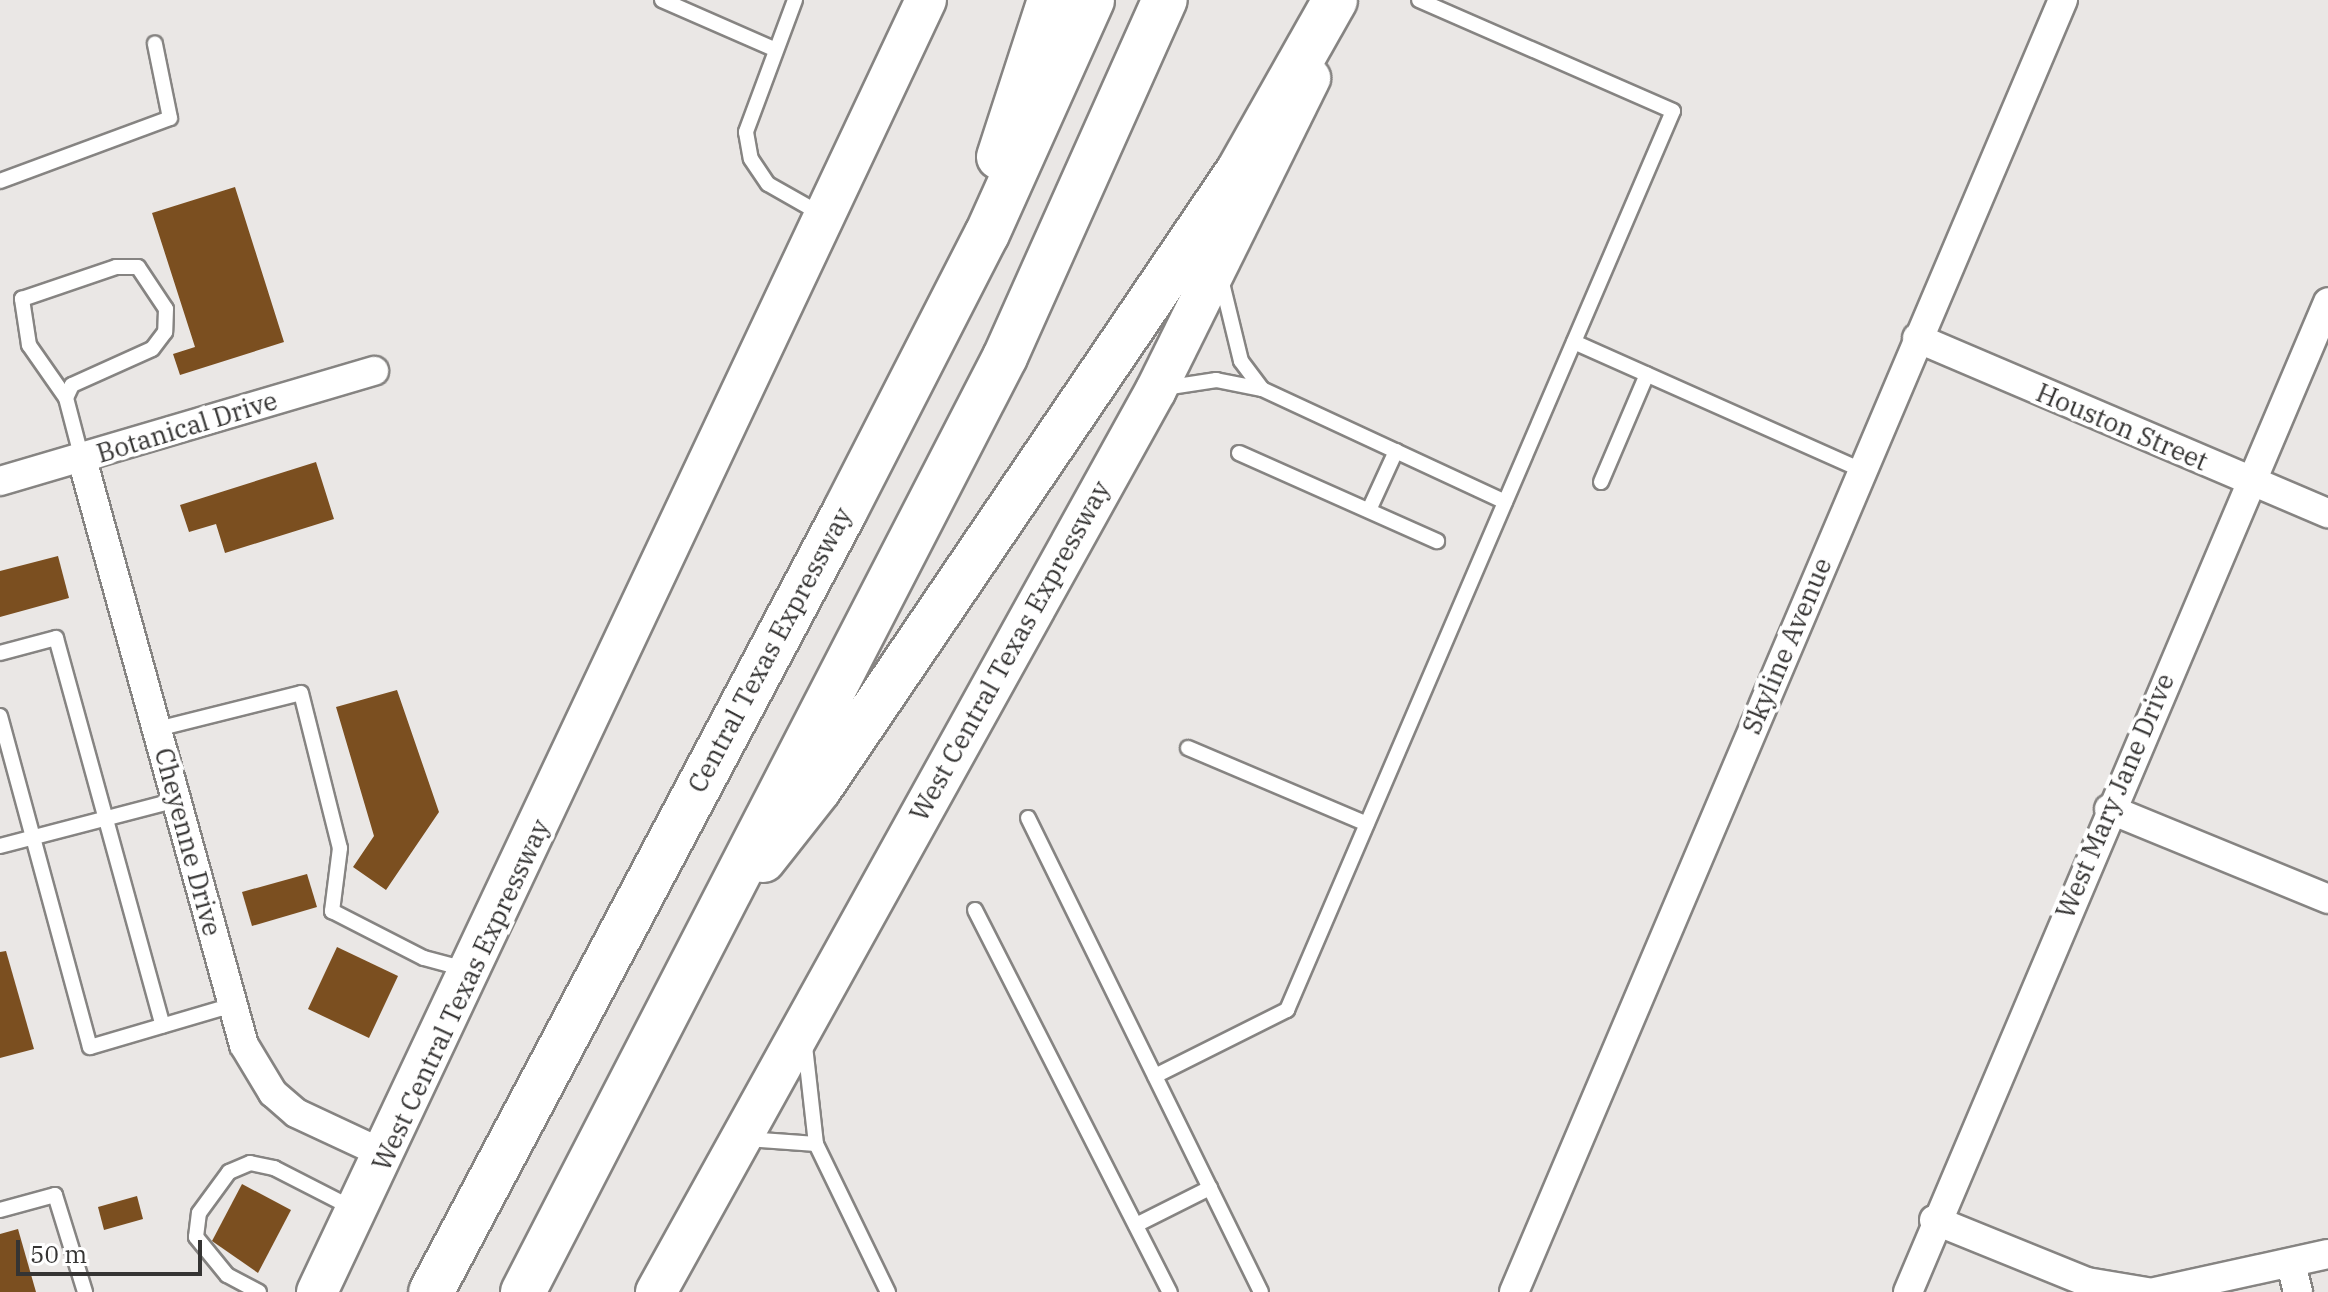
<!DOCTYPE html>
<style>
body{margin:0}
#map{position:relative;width:2328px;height:1292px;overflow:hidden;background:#eae7e5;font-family:"IBM Plex Serif",serif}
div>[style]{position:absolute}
.building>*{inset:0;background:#7b4f20}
.roads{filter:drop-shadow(2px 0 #868482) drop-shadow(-2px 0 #868482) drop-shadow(0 2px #868482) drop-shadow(0 -2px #868482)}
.lane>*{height:14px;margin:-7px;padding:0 7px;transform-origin:7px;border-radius:7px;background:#fff}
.street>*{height:28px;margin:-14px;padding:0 14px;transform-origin:14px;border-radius:14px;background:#fff}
.secondary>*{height:40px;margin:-20px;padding:0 20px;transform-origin:20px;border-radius:20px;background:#fff}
.highway>*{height:44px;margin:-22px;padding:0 22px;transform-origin:22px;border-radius:22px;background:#fff}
span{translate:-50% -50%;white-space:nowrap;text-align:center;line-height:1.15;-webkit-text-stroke:8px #fff;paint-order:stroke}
.street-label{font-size:26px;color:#353433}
.scale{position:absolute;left:16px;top:1240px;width:186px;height:36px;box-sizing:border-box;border:4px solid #353433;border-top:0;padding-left:10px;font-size:24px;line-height:28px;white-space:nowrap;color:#353433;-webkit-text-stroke:6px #fff;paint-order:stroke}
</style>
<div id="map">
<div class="building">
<i style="clip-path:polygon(235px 187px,284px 342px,180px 375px,173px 354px,195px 347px,152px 213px)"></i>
<i style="clip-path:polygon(316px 462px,334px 519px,225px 553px,216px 524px,189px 532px,180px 505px)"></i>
<i style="clip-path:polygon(58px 556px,69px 598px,0 617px,0 571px)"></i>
<i style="clip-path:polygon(397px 690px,439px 812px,386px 890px,353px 867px,374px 836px,336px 707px)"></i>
<i style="clip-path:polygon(307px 874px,317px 907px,252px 926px,242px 892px)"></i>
<i style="clip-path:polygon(337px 947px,398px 976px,369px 1038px,308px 1009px)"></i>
<i style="clip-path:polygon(6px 951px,34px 1049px,0 1058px,0 952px)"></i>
<i style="clip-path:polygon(242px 1184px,291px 1210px,258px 1273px,212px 1241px)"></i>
<i style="clip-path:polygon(137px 1196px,143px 1219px,104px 1230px,98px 1207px)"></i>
<i style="clip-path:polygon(18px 1229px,36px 1292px,0 1292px,0 1234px)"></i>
</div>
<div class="roads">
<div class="lane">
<i style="left:662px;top:0;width:120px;rotate:23.6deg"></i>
<i style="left:795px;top:0;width:141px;rotate:110.4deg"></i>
<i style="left:746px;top:132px;width:27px;rotate:80deg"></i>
<i style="left:751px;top:159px;width:30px;rotate:56deg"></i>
<i style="left:768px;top:184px;width:61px;rotate:29.5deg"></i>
<i style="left:0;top:181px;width:181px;rotate:-20.3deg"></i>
<i style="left:170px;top:118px;width:76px;rotate:-101.5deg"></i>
<i style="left:1222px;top:283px;width:80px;rotate:76.3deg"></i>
<i style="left:1241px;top:361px;width:35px;rotate:53deg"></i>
<i style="left:1574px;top:342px;width:315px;rotate:24deg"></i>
<i style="left:1164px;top:388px;width:53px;rotate:-8.7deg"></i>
<i style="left:1216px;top:380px;width:47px;rotate:11.1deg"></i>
<i style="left:1262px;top:389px;width:268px;rotate:24.9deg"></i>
<i style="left:66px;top:398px;width:65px;rotate:-124.9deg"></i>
<i style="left:29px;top:345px;width:47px;rotate:-98.7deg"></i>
<i style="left:22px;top:299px;width:99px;rotate:-18.8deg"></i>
<i style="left:116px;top:267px;width:22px"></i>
<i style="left:138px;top:267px;width:50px;rotate:56.3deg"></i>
<i style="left:166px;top:309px;width:23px;rotate:92deg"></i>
<i style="left:165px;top:332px;width:21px;rotate:127deg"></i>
<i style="left:152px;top:349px;width:88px;rotate:155.8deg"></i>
<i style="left:72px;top:385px;width:14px;rotate:115deg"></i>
<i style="left:66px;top:398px;width:63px;rotate:75.3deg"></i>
<i style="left:1239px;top:453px;width:217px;rotate:24deg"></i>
<i style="left:1601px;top:482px;width:117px;rotate:-66.9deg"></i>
<i style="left:1369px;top:510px;width:65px;rotate:-65.4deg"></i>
<i style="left:0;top:653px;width:58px;rotate:-15deg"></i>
<i style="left:56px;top:638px;width:402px;rotate:74.6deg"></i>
<i style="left:0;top:716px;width:343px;rotate:74.8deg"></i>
<i style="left:90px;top:1047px;width:149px;rotate:-16.4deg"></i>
<i style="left:157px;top:729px;width:148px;rotate:-14deg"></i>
<i style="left:301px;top:693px;width:160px;rotate:75.9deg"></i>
<i style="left:340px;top:848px;width:64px;rotate:97.2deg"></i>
<i style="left:332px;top:911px;width:103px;rotate:27.1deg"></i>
<i style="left:424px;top:958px;width:42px;rotate:15deg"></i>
<i style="left:1188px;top:748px;width:194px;rotate:23deg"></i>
<i style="left:1028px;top:818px;width:528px;rotate:63.82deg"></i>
<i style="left:0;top:846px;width:182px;rotate:-14.6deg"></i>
<i style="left:975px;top:910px;width:429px;rotate:63deg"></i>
<i style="left:805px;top:1046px;width:99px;rotate:83.6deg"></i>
<i style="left:816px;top:1144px;width:165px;rotate:64.1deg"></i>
<i style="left:1155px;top:1076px;width:148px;rotate:-26.6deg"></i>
<i style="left:1287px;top:1010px;width:978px;rotate:-66.76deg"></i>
<i style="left:1673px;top:111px;width:277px;rotate:-156.4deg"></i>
<i style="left:747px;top:1139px;width:69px;rotate:4.1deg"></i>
<i style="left:0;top:1210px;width:57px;rotate:-15.3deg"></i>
<i style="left:55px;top:1195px;width:102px;rotate:72.8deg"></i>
<i style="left:1136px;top:1225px;width:83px;rotate:-26.6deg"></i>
<i style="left:259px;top:1292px;width:36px;rotate:-152deg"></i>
<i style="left:227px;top:1275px;width:49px;rotate:-129.2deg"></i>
<i style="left:196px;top:1237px;width:24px;rotate:-83deg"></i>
<i style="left:199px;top:1213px;width:51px;rotate:-53.8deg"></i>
<i style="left:229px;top:1172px;width:23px;rotate:-23deg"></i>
<i style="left:250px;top:1163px;width:25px;rotate:12deg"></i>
<i style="left:274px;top:1168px;width:90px;rotate:27.1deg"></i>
</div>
<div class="street">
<i style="left:1917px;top:338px;width:447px;rotate:23.1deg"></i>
<i style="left:82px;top:459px;width:608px;rotate:74.55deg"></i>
<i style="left:244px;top:1045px;width:56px;rotate:58.9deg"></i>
<i style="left:273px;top:1093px;width:30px;rotate:41deg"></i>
<i style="left:296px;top:1113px;width:99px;rotate:25deg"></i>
<i style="left:0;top:481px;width:390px;rotate:-16.4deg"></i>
<i style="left:2109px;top:809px;width:237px;rotate:22.3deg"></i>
<i style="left:1934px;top:1220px;width:165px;rotate:22.1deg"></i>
<i style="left:2087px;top:1282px;width:61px;rotate:9.5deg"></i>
<i style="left:2291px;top:1264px;width:29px;rotate:76deg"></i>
<i style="left:1514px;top:1292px;width:1404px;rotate:-66.98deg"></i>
<i style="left:1908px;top:1292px;width:1075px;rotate:-67.01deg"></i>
<i style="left:2155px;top:1292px;width:177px;rotate:-12.4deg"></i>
</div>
<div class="secondary">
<i style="left:317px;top:1292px;width:1428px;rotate:-64.76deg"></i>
<i style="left:656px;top:1292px;width:1031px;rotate:-61deg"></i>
<i style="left:1156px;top:390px;width:348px;rotate:-63.7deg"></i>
</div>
<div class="highway">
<i style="left:999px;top:157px;width:165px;rotate:-72deg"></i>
<i style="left:763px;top:860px;width:90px;rotate:-51.7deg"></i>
<i style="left:819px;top:789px;width:748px;rotate:-55.84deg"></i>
<i style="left:1239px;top:170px;width:195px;rotate:-60.5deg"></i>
<i style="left:431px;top:1292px;width:884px;rotate:-62.07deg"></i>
<i style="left:845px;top:511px;width:311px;rotate:-62.9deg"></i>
<i style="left:987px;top:234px;width:256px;rotate:-65.8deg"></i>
<i style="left:523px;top:1292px;width:1052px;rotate:-62.73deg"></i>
<i style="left:1005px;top:357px;width:391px;rotate:-65.9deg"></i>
</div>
</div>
<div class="street-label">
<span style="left:187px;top:427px;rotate:-17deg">Botanical Drive</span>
<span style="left:2122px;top:427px;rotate:23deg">Houston Street</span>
<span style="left:1787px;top:646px;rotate:-67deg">Skyline Avenue</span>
<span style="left:770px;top:650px;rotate:-62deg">Central Texas Expressway</span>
<span style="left:1010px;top:651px;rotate:-61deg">West Central Texas Expressway</span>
<span style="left:2115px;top:796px;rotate:-67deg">West Mary Jane Drive</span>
<span style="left:188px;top:842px;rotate:75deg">Cheyenne Drive</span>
<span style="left:461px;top:995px;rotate:-65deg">West Central Texas Expressway</span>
</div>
<div class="scale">50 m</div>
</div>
